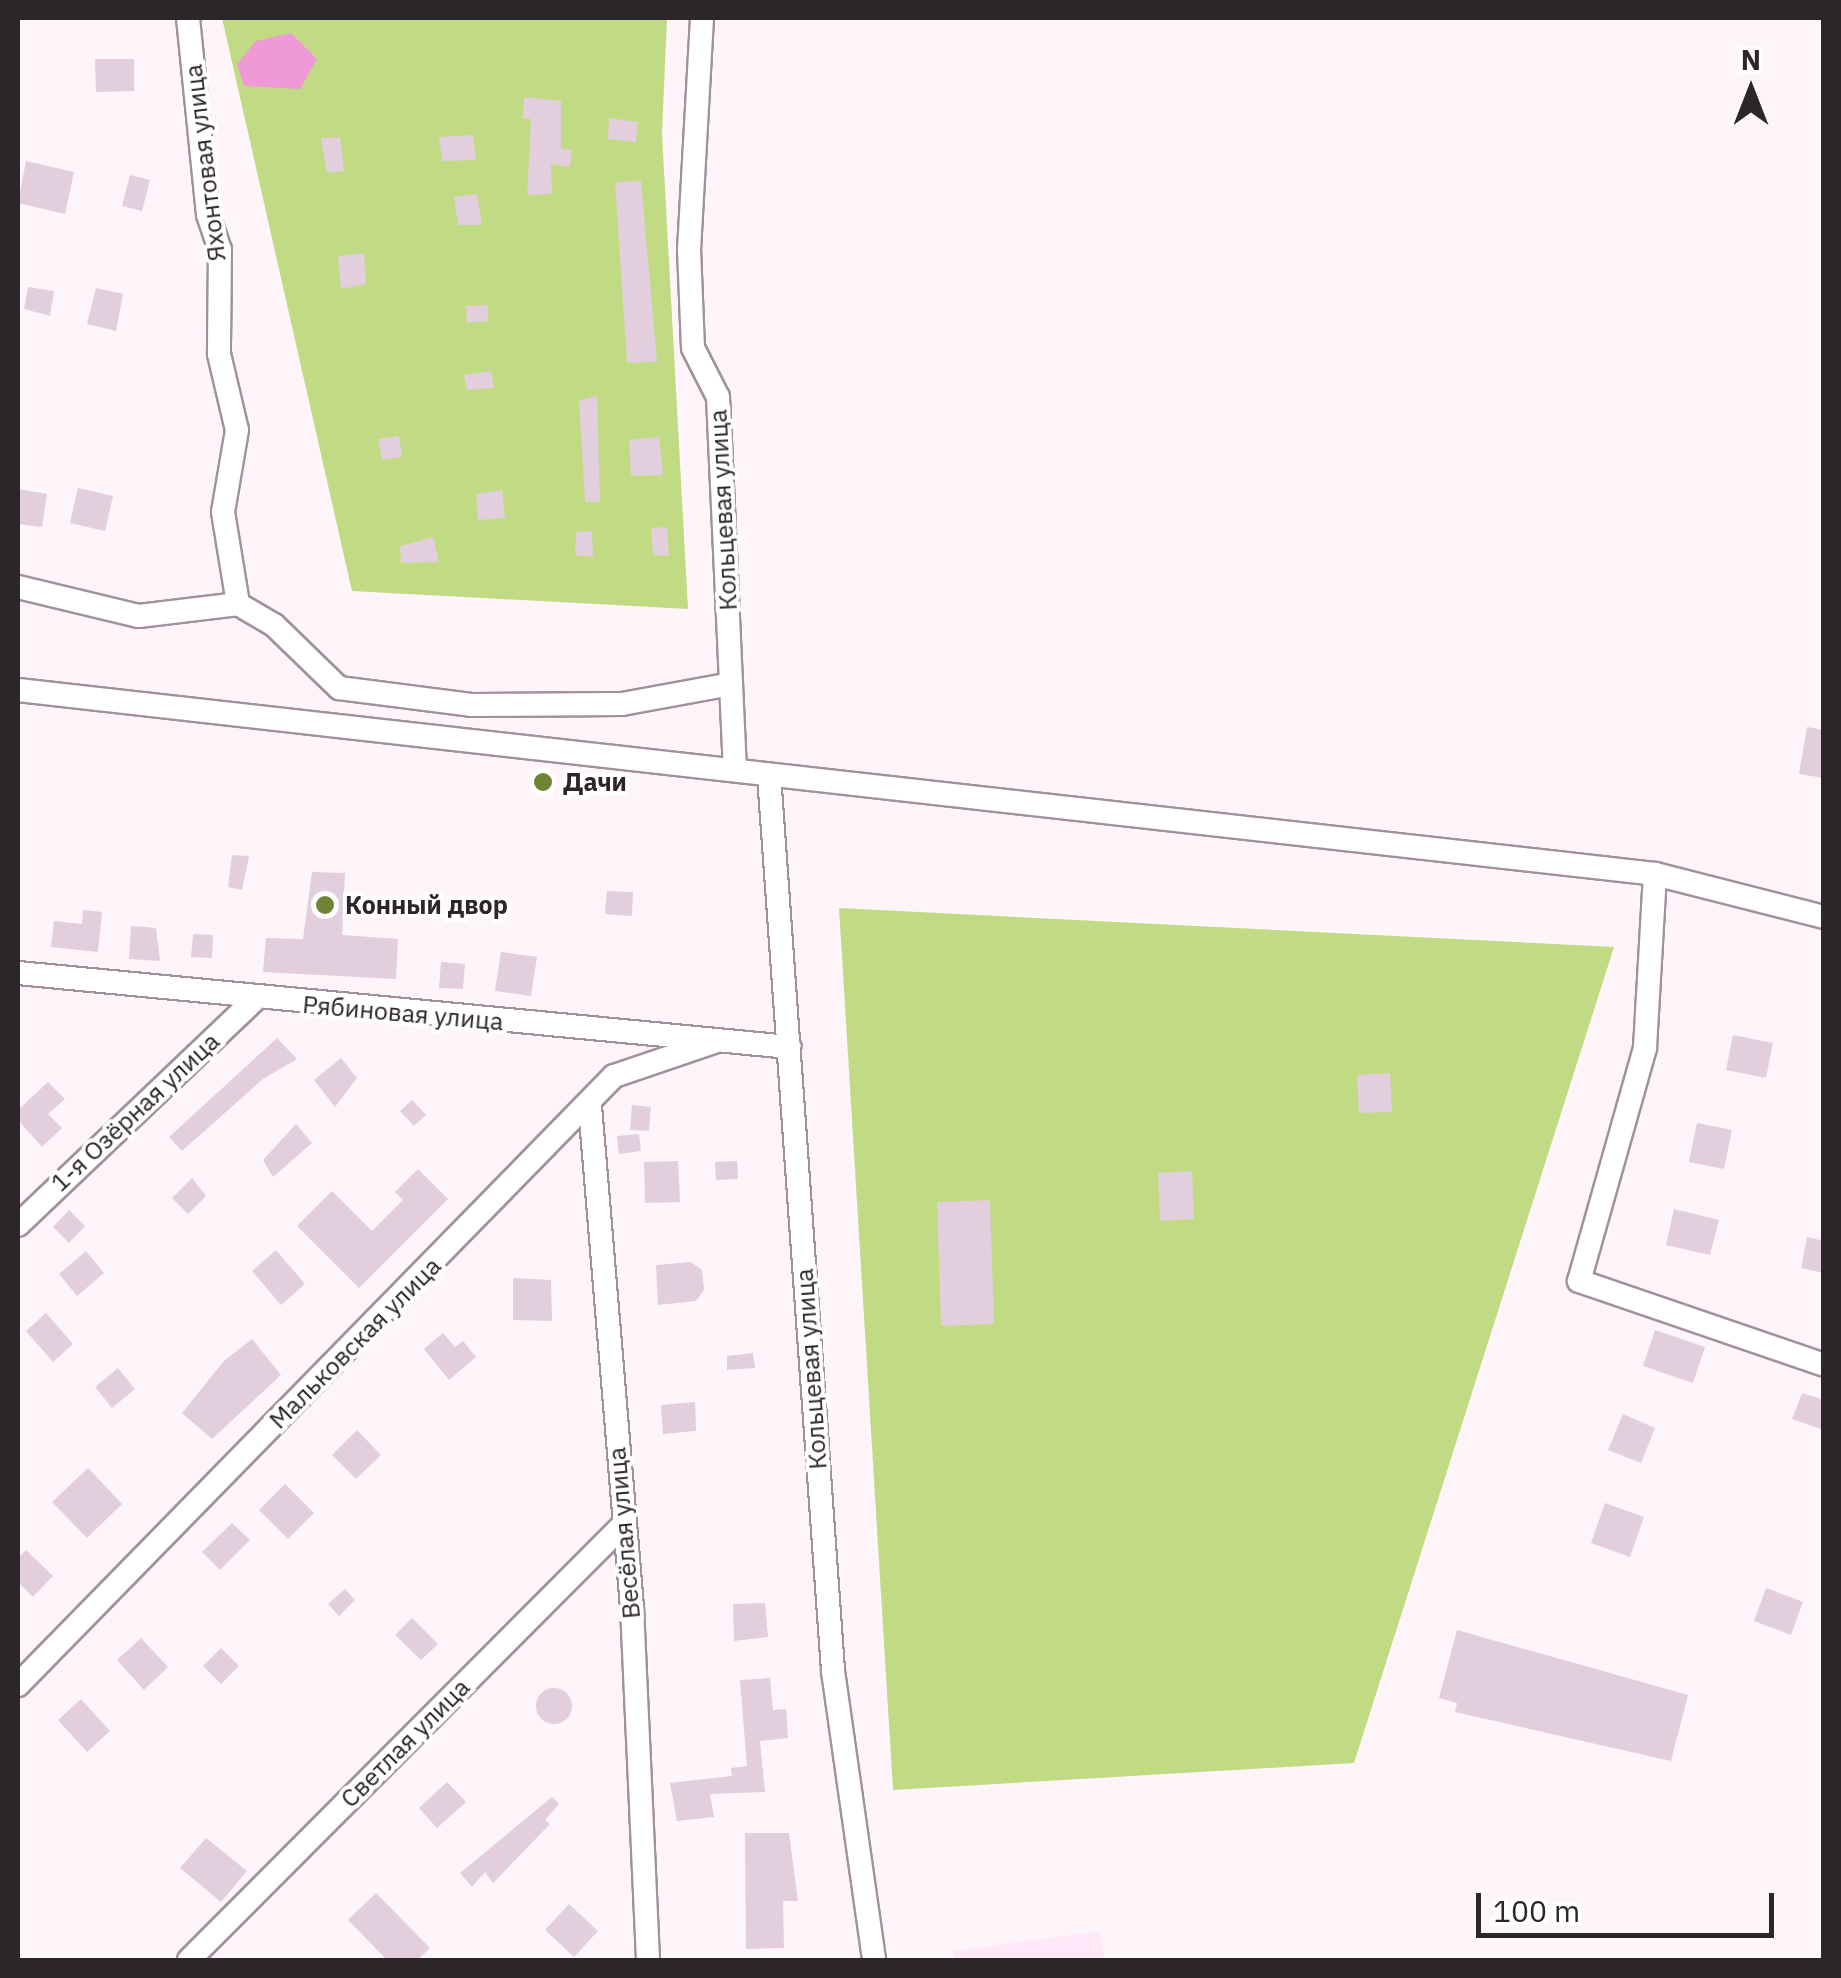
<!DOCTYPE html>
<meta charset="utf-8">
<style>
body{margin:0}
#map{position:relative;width:1841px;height:1978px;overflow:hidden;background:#fef5fb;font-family:"IBM Plex Sans",sans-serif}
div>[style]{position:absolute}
.built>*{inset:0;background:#ffe8f7}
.green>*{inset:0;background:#c0db83}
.water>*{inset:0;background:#ef9ad7}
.building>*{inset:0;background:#e2cedc}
.round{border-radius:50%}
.roads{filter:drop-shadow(2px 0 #a3909d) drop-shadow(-2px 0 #a3909d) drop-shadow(0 2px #a3909d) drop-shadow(0 -2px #a3909d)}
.minor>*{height:22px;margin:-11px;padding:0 11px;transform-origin:11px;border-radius:11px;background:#fff}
.dots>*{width:28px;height:28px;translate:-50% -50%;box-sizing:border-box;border:5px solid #fff;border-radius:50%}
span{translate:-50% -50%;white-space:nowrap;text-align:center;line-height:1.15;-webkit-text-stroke:8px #fff;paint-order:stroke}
.street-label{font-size:25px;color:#2c252a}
.poi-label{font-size:25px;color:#2c252a;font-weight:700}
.left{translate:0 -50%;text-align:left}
.frame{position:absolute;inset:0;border:20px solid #2c252a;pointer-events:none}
.north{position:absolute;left:1701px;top:40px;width:100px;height:100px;-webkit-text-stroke:8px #fff;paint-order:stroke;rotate:0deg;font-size:28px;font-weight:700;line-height:40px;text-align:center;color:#2c252a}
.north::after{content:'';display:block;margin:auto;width:35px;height:45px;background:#2c252a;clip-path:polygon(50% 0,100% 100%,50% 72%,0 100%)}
.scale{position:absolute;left:1476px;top:1893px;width:298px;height:45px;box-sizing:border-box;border:5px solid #2c252a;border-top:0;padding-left:12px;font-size:30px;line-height:35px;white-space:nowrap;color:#2c252a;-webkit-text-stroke:8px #fff;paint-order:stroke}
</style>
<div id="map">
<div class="built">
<i style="clip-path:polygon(1100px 1931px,1105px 1960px,954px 1960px,953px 1951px)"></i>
</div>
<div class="green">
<i style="clip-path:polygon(222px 18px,667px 18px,662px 134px,688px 609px,352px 591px)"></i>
<i style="clip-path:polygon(839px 908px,1614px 947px,1354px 1763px,893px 1790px)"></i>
</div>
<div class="water">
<i style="clip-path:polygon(291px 33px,317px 59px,300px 89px,244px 86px,237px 64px,256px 41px)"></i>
</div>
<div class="building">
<i style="clip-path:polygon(95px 59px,134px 59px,134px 91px,96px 92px)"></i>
<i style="clip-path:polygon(524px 97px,561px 101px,561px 148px,572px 150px,570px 167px,551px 164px,552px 194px,527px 195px,531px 119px,523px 119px)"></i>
<i style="clip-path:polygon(609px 118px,638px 122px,636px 142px,608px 139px)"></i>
<i style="clip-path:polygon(473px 135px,476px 160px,442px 161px,439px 137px)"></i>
<i style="clip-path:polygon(340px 137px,344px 171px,327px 173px,321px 138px)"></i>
<i style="clip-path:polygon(26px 161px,74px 172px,65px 214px,18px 203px)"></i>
<i style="clip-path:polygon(130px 175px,150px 180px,142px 211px,122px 206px)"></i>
<i style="clip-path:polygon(641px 181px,657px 362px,627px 363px,615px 182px)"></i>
<i style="clip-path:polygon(477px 194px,482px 225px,458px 225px,454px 197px)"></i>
<i style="clip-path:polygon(364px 253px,366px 284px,341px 289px,338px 256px)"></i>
<i style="clip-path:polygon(28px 287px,54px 291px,50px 316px,24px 309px)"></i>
<i style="clip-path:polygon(96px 288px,123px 294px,116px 331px,87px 324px)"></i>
<i style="clip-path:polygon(488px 305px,488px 321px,467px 323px,466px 306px)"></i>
<i style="clip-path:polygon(491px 371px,494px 388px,467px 390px,464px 375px)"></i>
<i style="clip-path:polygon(597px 396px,600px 502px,585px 502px,579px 400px)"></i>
<i style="clip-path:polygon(399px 436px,402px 457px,382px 460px,378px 439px)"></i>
<i style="clip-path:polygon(659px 437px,663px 475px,631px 476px,629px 440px)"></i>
<i style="clip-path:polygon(78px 488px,113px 496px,105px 531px,70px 523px)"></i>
<i style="clip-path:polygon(18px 489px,47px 494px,42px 527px,18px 524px)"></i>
<i style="clip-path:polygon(502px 490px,505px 518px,478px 520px,476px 494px)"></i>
<i style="clip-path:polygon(667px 527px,669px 556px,653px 555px,651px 528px)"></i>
<i style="clip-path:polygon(592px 531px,593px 557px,575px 555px,576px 532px)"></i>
<i style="clip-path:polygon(433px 537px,439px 562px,401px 563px,400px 546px)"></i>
<i style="clip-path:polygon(1807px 727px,1824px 730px,1824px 778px,1799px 774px)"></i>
<i style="clip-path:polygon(232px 855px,249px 856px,242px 890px,228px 887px)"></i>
<i style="clip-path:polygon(312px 872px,345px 873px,342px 935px,398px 939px,396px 979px,263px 972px,266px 938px,303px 939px)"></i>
<i style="clip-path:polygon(607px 891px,633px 892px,632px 916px,605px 914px)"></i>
<i style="clip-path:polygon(83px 910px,102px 912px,98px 952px,51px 947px,54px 921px,82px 924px)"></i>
<i style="clip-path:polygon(131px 926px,156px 928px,160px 961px,129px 959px)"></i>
<i style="clip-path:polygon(193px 934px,213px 935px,212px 958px,191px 957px)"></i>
<i style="clip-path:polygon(501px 952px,537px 957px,531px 996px,495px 991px)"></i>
<i style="clip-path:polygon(441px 962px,465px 964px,463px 989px,439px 988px)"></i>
<i style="clip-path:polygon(1733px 1035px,1773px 1043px,1766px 1078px,1726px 1070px)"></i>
<i style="clip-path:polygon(277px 1038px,297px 1059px,263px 1079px,182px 1151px,169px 1137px)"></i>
<i style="clip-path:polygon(341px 1058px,357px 1078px,335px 1107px,314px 1080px)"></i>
<i style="clip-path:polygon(1390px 1073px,1392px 1112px,1359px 1113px,1357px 1075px)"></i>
<i style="clip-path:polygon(48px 1082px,65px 1099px,48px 1114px,62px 1128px,42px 1147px,18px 1120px,18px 1110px)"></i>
<i style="clip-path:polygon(412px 1100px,426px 1115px,414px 1126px,400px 1111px)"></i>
<i style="clip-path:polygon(632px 1105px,651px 1107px,649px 1131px,630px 1130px)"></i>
<i style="clip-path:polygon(1697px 1123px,1732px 1130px,1724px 1169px,1689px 1162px)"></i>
<i style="clip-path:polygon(296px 1124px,312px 1143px,273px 1177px,263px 1160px)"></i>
<i style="clip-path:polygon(639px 1134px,641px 1151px,619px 1154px,617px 1136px)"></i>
<i style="clip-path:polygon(678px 1161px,680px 1202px,645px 1203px,644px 1162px)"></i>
<i style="clip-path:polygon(737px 1161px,738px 1179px,716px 1180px,715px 1162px)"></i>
<i style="clip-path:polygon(418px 1169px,448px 1199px,359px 1288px,297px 1226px,332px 1191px,372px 1231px,403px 1200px,395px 1192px)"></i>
<i style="clip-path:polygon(1192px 1171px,1194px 1219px,1160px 1221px,1158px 1173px)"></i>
<i style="clip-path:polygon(192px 1178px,206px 1196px,188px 1214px,172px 1198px)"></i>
<i style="clip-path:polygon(990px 1200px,994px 1324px,941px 1326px,937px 1202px)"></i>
<i style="clip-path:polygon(1674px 1209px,1719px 1220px,1710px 1255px,1666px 1245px)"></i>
<i style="clip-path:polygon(69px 1210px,85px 1226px,69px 1243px,53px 1227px)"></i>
<i style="clip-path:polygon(1807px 1237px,1824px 1241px,1824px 1273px,1801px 1268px)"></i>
<i style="clip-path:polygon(276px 1250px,305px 1284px,281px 1305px,252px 1271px)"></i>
<i style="clip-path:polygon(86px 1251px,104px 1273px,77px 1296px,59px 1274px)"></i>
<i style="clip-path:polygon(691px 1262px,702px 1270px,704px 1290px,696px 1301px,658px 1305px,656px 1265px)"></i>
<i style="clip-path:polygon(513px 1278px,551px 1280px,552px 1321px,513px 1320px)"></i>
<i style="clip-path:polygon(46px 1313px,73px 1344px,53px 1362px,26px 1331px)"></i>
<i style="clip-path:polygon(1655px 1330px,1705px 1347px,1693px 1383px,1643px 1366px)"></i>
<i style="clip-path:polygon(443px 1333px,455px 1347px,463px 1341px,476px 1357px,449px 1380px,424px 1349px)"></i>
<i style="clip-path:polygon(252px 1339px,281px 1375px,212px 1439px,182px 1413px,224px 1361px)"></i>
<i style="clip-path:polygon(753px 1353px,755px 1368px,727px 1370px,727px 1356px)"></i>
<i style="clip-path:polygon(118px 1368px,135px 1389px,112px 1408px,95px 1387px)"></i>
<i style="clip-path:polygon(1802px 1393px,1824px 1400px,1824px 1430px,1792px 1419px)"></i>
<i style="clip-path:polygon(695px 1402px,696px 1431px,663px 1434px,661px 1405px)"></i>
<i style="clip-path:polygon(1623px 1414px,1655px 1428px,1641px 1463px,1608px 1450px)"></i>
<i style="clip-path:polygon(357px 1430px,381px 1455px,356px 1479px,332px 1455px)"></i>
<i style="clip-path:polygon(88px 1468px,122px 1504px,87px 1538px,52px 1502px)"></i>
<i style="clip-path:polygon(285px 1484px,314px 1513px,288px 1539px,259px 1510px)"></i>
<i style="clip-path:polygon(1605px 1503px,1644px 1517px,1630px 1557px,1591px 1543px)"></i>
<i style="clip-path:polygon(232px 1523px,250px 1540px,220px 1570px,202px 1552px)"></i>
<i style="clip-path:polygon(26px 1550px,53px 1576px,33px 1597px,18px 1582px,18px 1558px)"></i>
<i style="clip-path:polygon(1766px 1588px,1803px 1602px,1791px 1635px,1754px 1621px)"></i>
<i style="clip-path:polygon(345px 1589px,355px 1600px,339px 1616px,328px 1604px)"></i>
<i style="clip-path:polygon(765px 1603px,768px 1637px,734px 1641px,733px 1604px)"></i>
<i style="clip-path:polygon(412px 1618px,438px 1644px,421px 1660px,395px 1635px)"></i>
<i style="clip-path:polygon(1457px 1630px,1688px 1695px,1671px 1761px,1455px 1712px,1457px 1703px,1439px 1698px)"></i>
<i style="clip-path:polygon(141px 1638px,168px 1667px,144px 1690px,117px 1660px)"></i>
<i style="clip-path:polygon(221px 1648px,239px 1666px,221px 1684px,203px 1666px)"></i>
<i style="clip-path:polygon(770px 1678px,773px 1710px,786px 1709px,788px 1738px,760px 1741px,765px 1792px,710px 1794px,714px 1817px,677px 1821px,670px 1783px,732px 1776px,731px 1768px,747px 1766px,740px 1680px)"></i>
<i class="round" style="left:536px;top:1688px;width:36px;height:36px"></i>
<i style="clip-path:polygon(81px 1699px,110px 1731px,87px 1752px,58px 1720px)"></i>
<i style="clip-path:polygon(447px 1782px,466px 1802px,437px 1828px,419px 1808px)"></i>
<i style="clip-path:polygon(552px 1797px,559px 1804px,545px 1820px,550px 1824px,493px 1883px,485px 1872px,472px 1887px,460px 1873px)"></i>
<i style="clip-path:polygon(745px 1833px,789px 1833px,798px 1901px,783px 1901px,784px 1948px,746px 1949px)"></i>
<i style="clip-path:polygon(206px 1838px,247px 1871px,221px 1902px,180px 1868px)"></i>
<i style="clip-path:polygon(376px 1893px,430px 1948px,417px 1960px,387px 1960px,348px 1920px)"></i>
<i style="clip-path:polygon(569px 1904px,598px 1931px,574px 1957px,545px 1930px)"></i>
</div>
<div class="roads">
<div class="minor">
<i style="left:188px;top:18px;width:198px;rotate:84.2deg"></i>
<i style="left:208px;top:215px;width:37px;rotate:71deg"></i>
<i style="left:220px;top:250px;width:104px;rotate:90.6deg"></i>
<i style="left:219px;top:354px;width:78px;rotate:76.7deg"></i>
<i style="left:237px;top:430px;width:83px;rotate:99.7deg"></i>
<i style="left:223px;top:512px;width:93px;rotate:80.7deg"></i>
<i style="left:702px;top:18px;width:231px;rotate:93.2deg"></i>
<i style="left:689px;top:249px;width:99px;rotate:87.7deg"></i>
<i style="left:693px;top:348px;width:55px;rotate:63deg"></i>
<i style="left:718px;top:397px;width:372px;rotate:87.4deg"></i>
<i style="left:18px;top:587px;width:124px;rotate:13.5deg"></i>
<i style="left:139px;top:616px;width:100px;rotate:-6.9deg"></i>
<i style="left:238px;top:604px;width:42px;rotate:30.3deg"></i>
<i style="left:274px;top:625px;width:91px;rotate:44.1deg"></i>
<i style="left:339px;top:688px;width:133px;rotate:7.3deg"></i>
<i style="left:471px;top:705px;width:151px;rotate:-0.4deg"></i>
<i style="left:622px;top:704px;width:111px;rotate:-10.4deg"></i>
<i style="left:18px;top:690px;width:1647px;rotate:6.41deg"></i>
<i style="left:1655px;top:874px;width:174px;rotate:14.3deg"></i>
<i style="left:769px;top:775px;width:898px;rotate:85.91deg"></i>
<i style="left:833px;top:1671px;width:292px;rotate:81.9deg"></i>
<i style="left:1655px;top:874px;width:174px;rotate:93.3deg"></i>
<i style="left:1645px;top:1048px;width:242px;rotate:105.8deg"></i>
<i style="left:1579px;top:1281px;width:259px;rotate:18.9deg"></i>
<i style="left:18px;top:973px;width:775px;rotate:5.48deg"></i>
<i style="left:590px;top:1106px;width:503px;rotate:85.21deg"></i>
<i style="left:632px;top:1607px;width:353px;rotate:87.4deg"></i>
<i style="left:18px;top:1225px;width:326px;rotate:-43.6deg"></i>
<i style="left:18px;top:1685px;width:852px;rotate:-45.62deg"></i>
<i style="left:614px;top:1076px;width:109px;rotate:-18.8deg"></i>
<i style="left:189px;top:1960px;width:613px;rotate:-45.07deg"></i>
</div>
</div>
<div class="dots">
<i style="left:543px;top:782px;background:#6f8435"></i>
<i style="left:325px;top:905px;background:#6f8435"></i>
</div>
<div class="street-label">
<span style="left:205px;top:163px;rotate:-97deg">Яхонтовая улица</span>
<span style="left:723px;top:510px;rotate:-93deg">Кольцевая улица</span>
<span style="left:403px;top:1013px;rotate:5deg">Рябиновая улица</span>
<span style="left:135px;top:1112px;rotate:-43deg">1-я Озёрная улица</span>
<span style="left:355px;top:1343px;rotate:-45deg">Мальковская улица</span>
<span style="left:811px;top:1369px;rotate:-94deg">Кольцевая улица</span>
<span style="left:624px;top:1533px;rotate:-95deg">Весёлая улица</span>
<span style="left:405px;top:1743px;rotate:-45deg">Светлая улица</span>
</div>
<div class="poi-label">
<span class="left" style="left:563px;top:782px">Дачи</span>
<span class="left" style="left:345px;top:905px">Конный двор</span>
</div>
<div class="frame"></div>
<div class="north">N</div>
<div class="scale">100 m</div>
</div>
